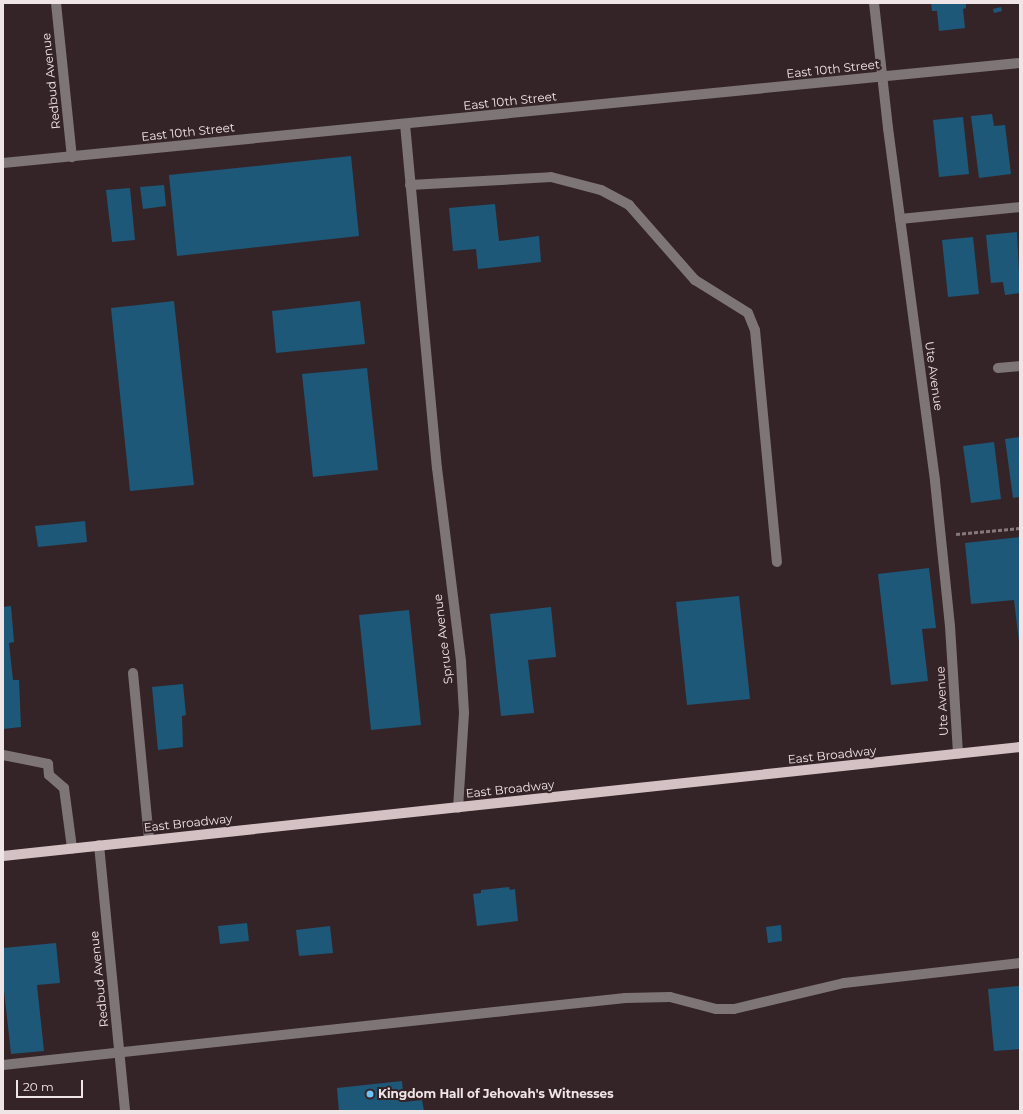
<!DOCTYPE html>
<style>
body{margin:0}
#map{position:relative;width:1023px;height:1114px;overflow:hidden;background:#352427;font-family:Montserrat,sans-serif}
div>[style]{position:absolute}
.building>*{inset:0;background:#1d5878}
.path>*{height:2.5px;margin-top:-1.25px;transform-origin:0;background:repeating-linear-gradient(90deg,#86787a 0 4px,transparent 0 6px)}
.minor>*{height:10px;margin:-5px;padding:0 5px;transform-origin:5px;border-radius:5px;background:#7e7576}
.major>*{height:10px;margin:-5px;padding:0 5px;transform-origin:5px;border-radius:5px;background:#d4c1c4}
.dots>*{width:11px;height:11px;translate:-50% -50%;box-sizing:border-box;border:2px solid #352427;border-radius:50%}
span{translate:-50% -50%;white-space:nowrap;text-align:center;line-height:1.15;-webkit-text-stroke:4px #352427;paint-order:stroke}
.street-label{font-size:12px;color:#f0e5e6}
.poi-label{font-size:12px;color:#f0e5e6;font-weight:700}
.left{translate:0 -50%;text-align:left}
.frame{position:absolute;inset:0;border:4px solid #f0e5e6;pointer-events:none}
.scale{position:absolute;left:16px;top:1080px;width:67px;height:18px;box-sizing:border-box;border:2px solid #f0e5e6;border-top:0;padding-left:5px;font-size:12px;line-height:14px;white-space:nowrap;color:#f0e5e6;-webkit-text-stroke:3px #352427;paint-order:stroke}
</style>
<div id="map">
<div class="building">
<i style="clip-path:polygon(931px 3px,966px 3px,966px 8px,963px 9px,965px 28px,939px 31px,937px 11px,932px 11px)"></i>
<i style="clip-path:polygon(1001px 7px,1002px 11px,994px 13px,993px 9px)"></i>
<i style="clip-path:polygon(992px 114px,994px 126px,1005px 125px,1011px 174px,979px 178px,971px 116px)"></i>
<i style="clip-path:polygon(963px 117px,969px 174px,939px 177px,933px 120px)"></i>
<i style="clip-path:polygon(351px 156px,359px 236px,177px 256px,169px 175px)"></i>
<i style="clip-path:polygon(164px 185px,166px 206px,143px 209px,140px 187px)"></i>
<i style="clip-path:polygon(130px 188px,135px 240px,112px 242px,106px 190px)"></i>
<i style="clip-path:polygon(495px 204px,499px 241px,539px 236px,541px 262px,478px 269px,476px 249px,453px 251px,449px 208px)"></i>
<i style="clip-path:polygon(1017px 232px,1020px 293px,1005px 295px,1003px 282px,991px 283px,986px 235px)"></i>
<i style="clip-path:polygon(973px 237px,979px 294px,948px 297px,942px 240px)"></i>
<i style="clip-path:polygon(174px 301px,194px 485px,130px 491px,111px 308px)"></i>
<i style="clip-path:polygon(360px 301px,365px 344px,276px 353px,272px 311px)"></i>
<i style="clip-path:polygon(367px 368px,378px 470px,313px 477px,302px 374px)"></i>
<i style="clip-path:polygon(1020px 437px,1020px 497px,1013px 498px,1005px 439px)"></i>
<i style="clip-path:polygon(994px 442px,1001px 499px,971px 503px,963px 446px)"></i>
<i style="clip-path:polygon(85px 521px,87px 542px,38px 547px,35px 526px)"></i>
<i style="clip-path:polygon(1020px 537px,1020px 642px,1019px 642px,1014px 600px,971px 604px,965px 543px)"></i>
<i style="clip-path:polygon(929px 568px,936px 628px,922px 629px,928px 681px,891px 685px,878px 574px)"></i>
<i style="clip-path:polygon(739px 596px,750px 699px,687px 705px,676px 602px)"></i>
<i style="clip-path:polygon(11px 606px,14px 642px,9px 643px,13px 680px,19px 680px,21px 727px,3px 729px,3px 607px)"></i>
<i style="clip-path:polygon(551px 607px,556px 657px,528px 660px,534px 713px,501px 716px,490px 614px)"></i>
<i style="clip-path:polygon(409px 610px,421px 725px,371px 730px,359px 615px)"></i>
<i style="clip-path:polygon(183px 684px,186px 715px,182px 716px,183px 747px,158px 750px,152px 687px)"></i>
<i style="clip-path:polygon(509px 887px,510px 890px,515px 889px,518px 921px,477px 926px,473px 894px,481px 893px,481px 890px)"></i>
<i style="clip-path:polygon(247px 923px,249px 941px,220px 944px,218px 926px)"></i>
<i style="clip-path:polygon(781px 925px,782px 941px,768px 943px,766px 927px)"></i>
<i style="clip-path:polygon(330px 926px,333px 953px,299px 956px,296px 930px)"></i>
<i style="clip-path:polygon(56px 943px,60px 983px,37px 985px,44px 1051px,11px 1054px,3px 981px,3px 948px)"></i>
<i style="clip-path:polygon(1019px 986px,1020px 1049px,994px 1051px,988px 989px)"></i>
<i style="clip-path:polygon(402px 1081px,404px 1102px,422px 1100px,424px 1111px,339px 1111px,337px 1088px)"></i>
</div>
<div class="path">
<i style="left:956px;top:534px;width:64px;rotate:-5.4deg"></i>
</div>
<div class="minor">
<i style="left:56px;top:3px;width:155px;rotate:84.1deg"></i>
<i style="left:874px;top:3px;width:126px;rotate:83.6deg"></i>
<i style="left:888px;top:128px;width:356px;rotate:82.4deg"></i>
<i style="left:935px;top:481px;width:146px;rotate:84.1deg"></i>
<i style="left:950px;top:626px;width:128px;rotate:86.4deg"></i>
<i style="left:405px;top:124px;width:345px;rotate:84.7deg"></i>
<i style="left:437px;top:468px;width:195px;rotate:82.9deg"></i>
<i style="left:461px;top:662px;width:51px;rotate:86.6deg"></i>
<i style="left:464px;top:713px;width:95px;rotate:93.6deg"></i>
<i style="left:3px;top:163px;width:1022px;rotate:-5.62deg"></i>
<i style="left:410px;top:185px;width:141px;rotate:-3.2deg"></i>
<i style="left:551px;top:177px;width:52px;rotate:14.6deg"></i>
<i style="left:601px;top:190px;width:32px;rotate:28deg"></i>
<i style="left:629px;top:205px;width:100px;rotate:48.7deg"></i>
<i style="left:695px;top:280px;width:62px;rotate:31.9deg"></i>
<i style="left:748px;top:313px;width:18px;rotate:68deg"></i>
<i style="left:755px;top:330px;width:233px;rotate:84.6deg"></i>
<i style="left:900px;top:219px;width:121px;rotate:-5.7deg"></i>
<i style="left:998px;top:368px;width:22px;rotate:-5deg"></i>
<i style="left:133px;top:673px;width:168px;rotate:84.5deg"></i>
<i style="left:3px;top:755px;width:46px;rotate:11.3deg"></i>
<i style="left:48px;top:764px;width:11px;rotate:85deg"></i>
<i style="left:49px;top:775px;width:20px;rotate:41deg"></i>
<i style="left:64px;top:788px;width:61px;rotate:82.4deg"></i>
<i style="left:99px;top:845px;width:267px;rotate:84.4deg"></i>
<i style="left:3px;top:1065px;width:626px;rotate:-6.15deg"></i>
<i style="left:625px;top:998px;width:45px;rotate:-1.3deg"></i>
<i style="left:670px;top:997px;width:48px;rotate:14.6deg"></i>
<i style="left:716px;top:1009px;width:18px"></i>
<i style="left:734px;top:1009px;width:113px;rotate:-13.3deg"></i>
<i style="left:844px;top:983px;width:177px;rotate:-6.5deg"></i>
</div>
<div class="major">
<i style="left:3px;top:856px;width:1023px;rotate:-6.12deg"></i>
</div>
<div class="dots">
<i style="left:370px;top:1094px;background:#6fc2f4"></i>
</div>
<div class="street-label">
<span style="left:833px;top:69px;rotate:-6deg">East 10th Street</span>
<span style="left:51px;top:81px;rotate:-96deg">Redbud Avenue</span>
<span style="left:510px;top:101px;rotate:-6deg">East 10th Street</span>
<span style="left:188px;top:132px;rotate:-6deg">East 10th Street</span>
<span style="left:934px;top:376px;rotate:82deg">Ute Avenue</span>
<span style="left:443px;top:639px;rotate:-97deg">Spruce Avenue</span>
<span style="left:942px;top:701px;rotate:-93deg">Ute Avenue</span>
<span style="left:832px;top:755px;rotate:-6deg">East Broadway</span>
<span style="left:510px;top:789px;rotate:-6deg">East Broadway</span>
<span style="left:188px;top:823px;rotate:-6deg">East Broadway</span>
<span style="left:99px;top:979px;rotate:-96deg">Redbud Avenue</span>
</div>
<div class="poi-label">
<span class="left" style="left:378px;top:1094px">Kingdom Hall of Jehovah's Witnesses</span>
</div>
<div class="frame"></div>
<div class="scale">20 m</div>
</div>
